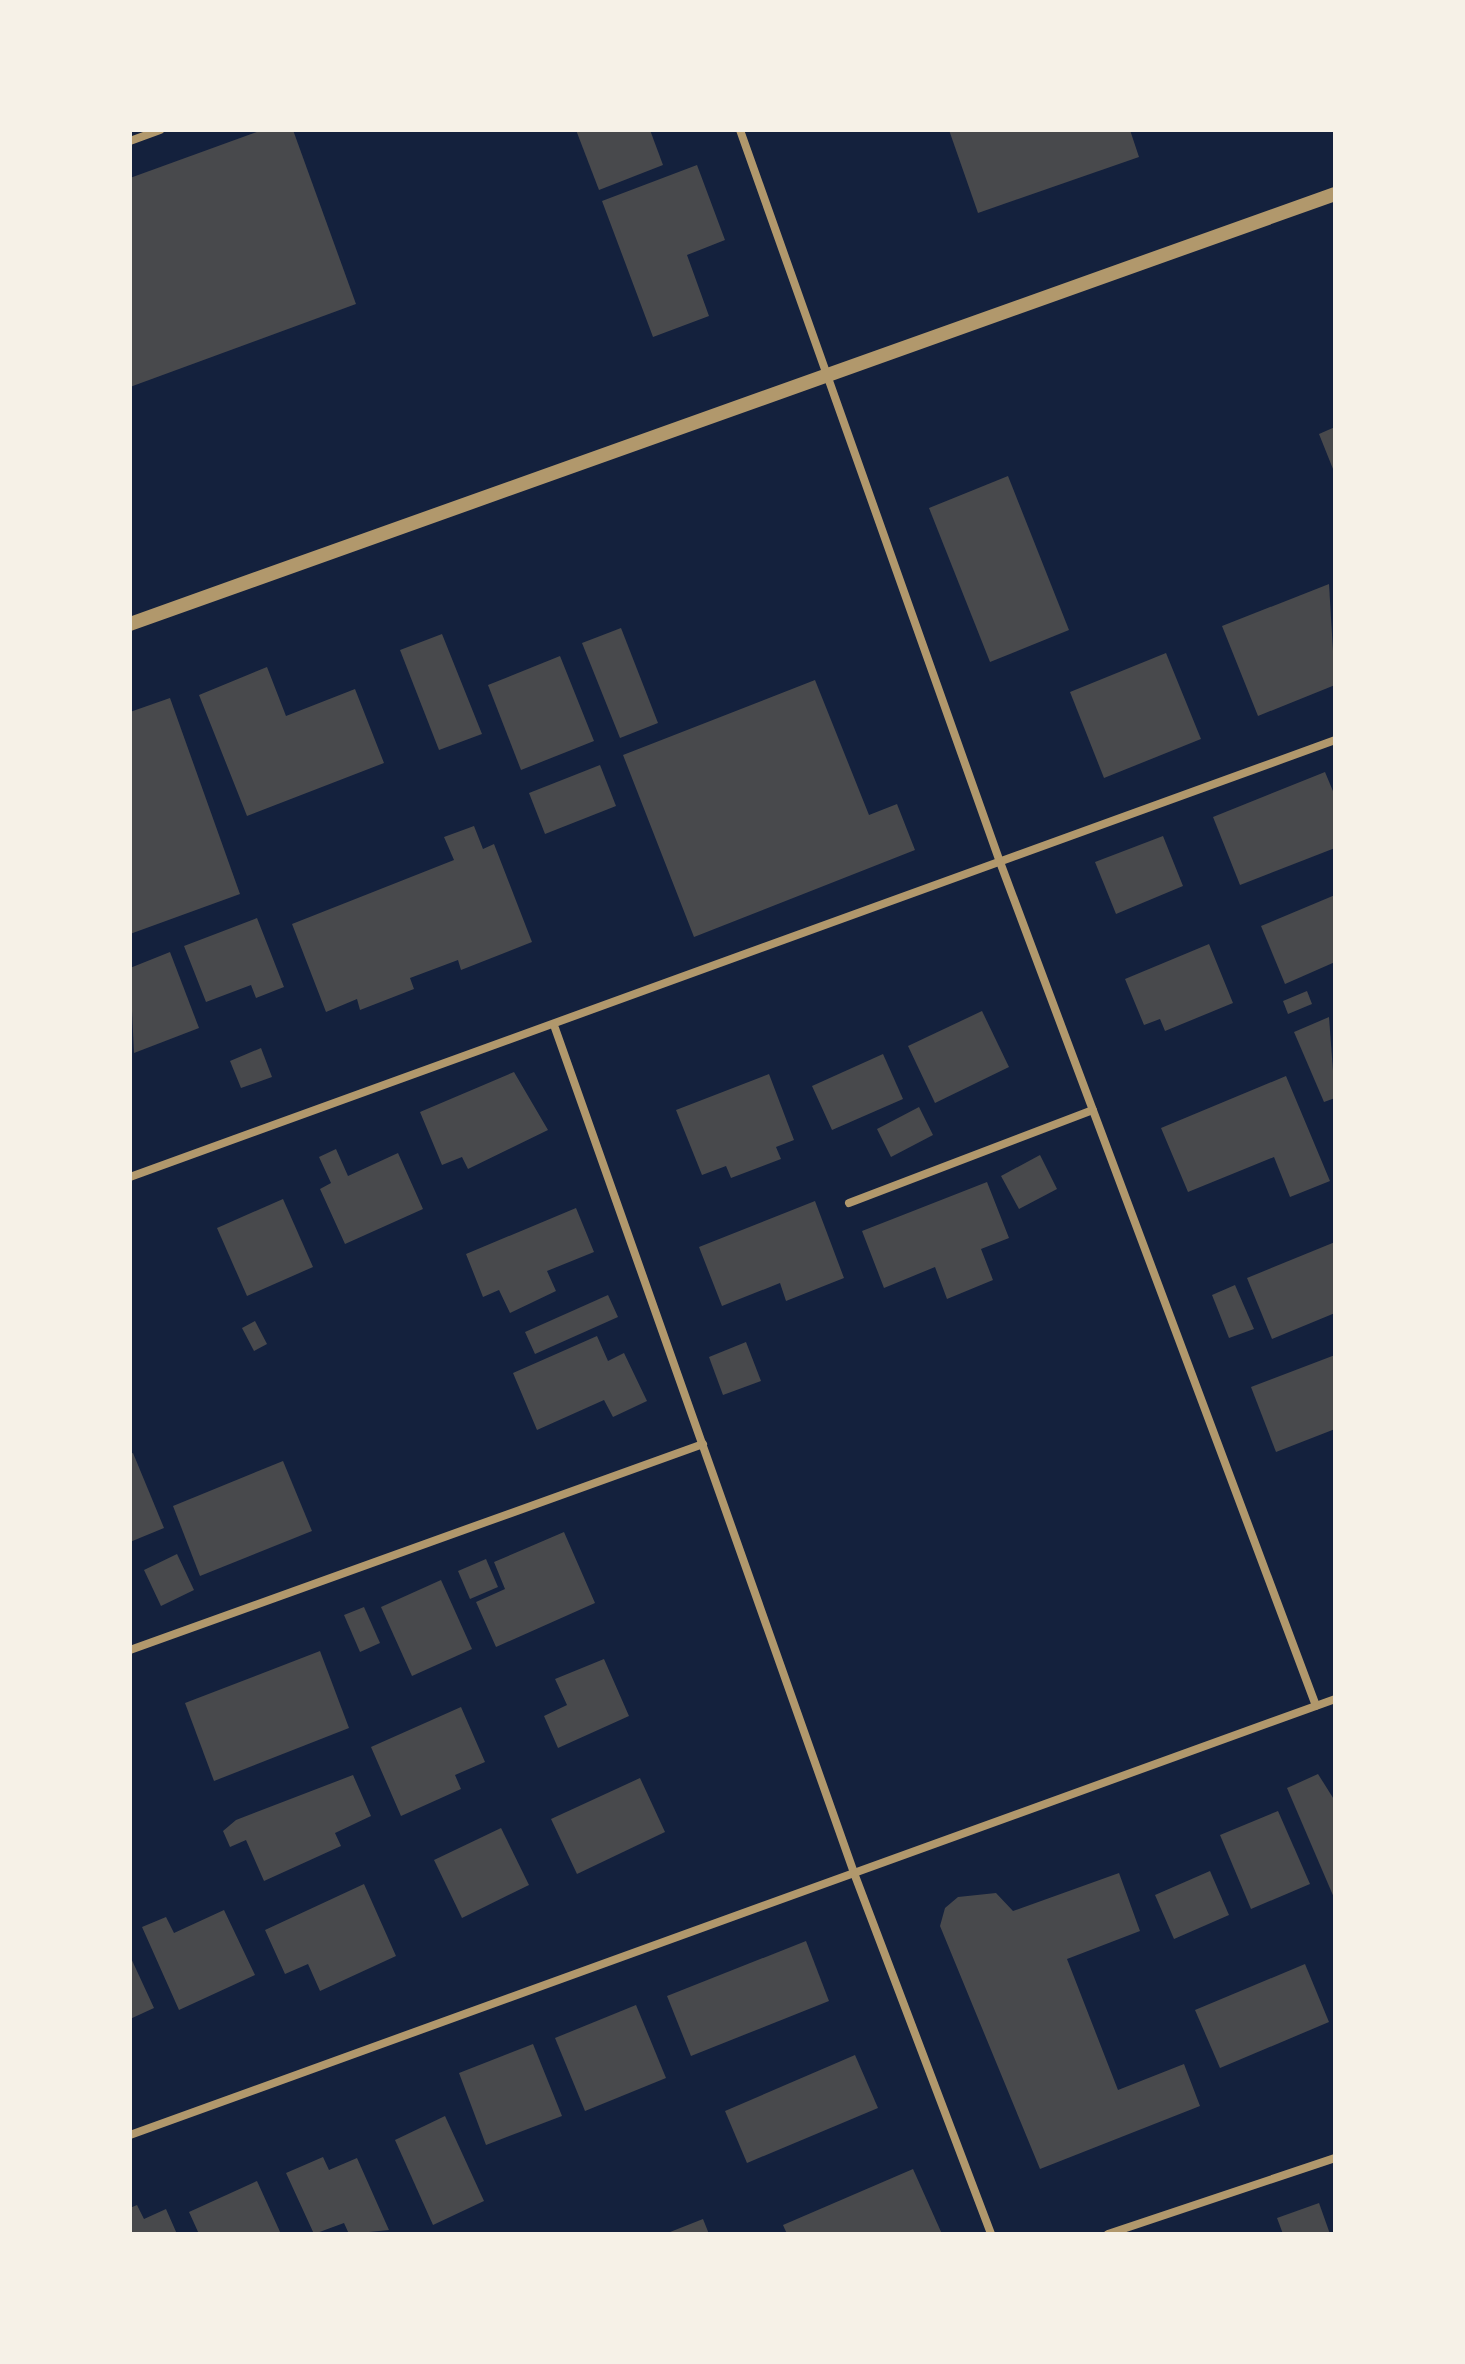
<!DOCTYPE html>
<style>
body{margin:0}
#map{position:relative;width:1465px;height:2364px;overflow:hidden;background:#14213d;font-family:Manrope,sans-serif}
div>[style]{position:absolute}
.building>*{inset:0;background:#48494c}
.minor>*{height:8px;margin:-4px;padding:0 4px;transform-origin:4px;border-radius:4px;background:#b1986c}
.tertiary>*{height:14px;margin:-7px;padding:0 7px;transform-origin:7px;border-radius:7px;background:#b1986c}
span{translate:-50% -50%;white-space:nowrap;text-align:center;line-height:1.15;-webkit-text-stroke:8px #f6f1e7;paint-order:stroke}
.frame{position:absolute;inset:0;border:132px solid #f6f1e7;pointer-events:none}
</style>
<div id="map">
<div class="building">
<i style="clip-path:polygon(262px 130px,293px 130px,356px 304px,130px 387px,130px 178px)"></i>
<i style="clip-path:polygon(576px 130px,650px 130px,663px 165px,599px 190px)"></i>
<i style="clip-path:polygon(949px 130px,1130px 130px,1139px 157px,978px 213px)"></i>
<i style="clip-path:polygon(697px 165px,725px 240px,687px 255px,709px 316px,653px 337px,602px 201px)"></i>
<i style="clip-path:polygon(1335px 427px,1335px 474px,1319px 434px)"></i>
<i style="clip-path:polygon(1008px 476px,1069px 630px,990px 662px,929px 508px)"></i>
<i style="clip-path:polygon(1329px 584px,1335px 685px,1258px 716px,1222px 626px)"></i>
<i style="clip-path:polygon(621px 628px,658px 723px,620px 738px,582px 643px)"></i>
<i style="clip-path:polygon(442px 634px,482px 734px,439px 750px,400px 650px)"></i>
<i style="clip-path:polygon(1166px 653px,1201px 739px,1104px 778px,1070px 692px)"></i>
<i style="clip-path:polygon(560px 656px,594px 741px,521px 770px,488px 685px)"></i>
<i style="clip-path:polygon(267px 667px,286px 716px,355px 689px,384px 763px,247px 816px,199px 695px)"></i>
<i style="clip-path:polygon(815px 680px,869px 815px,897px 804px,915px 850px,694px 937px,623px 755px)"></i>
<i style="clip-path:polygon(170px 698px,240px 894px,130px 934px,130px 712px)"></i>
<i style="clip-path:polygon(600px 765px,616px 806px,545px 834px,529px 793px)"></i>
<i style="clip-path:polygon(1325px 772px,1335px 796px,1335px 848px,1240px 885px,1213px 817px)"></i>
<i style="clip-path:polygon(474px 826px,483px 849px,494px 844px,532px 942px,461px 970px,458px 960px,410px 978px,414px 989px,360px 1010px,357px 999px,326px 1012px,292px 924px,454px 860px,444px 837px)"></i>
<i style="clip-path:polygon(1163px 836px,1183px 886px,1116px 914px,1095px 862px)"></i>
<i style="clip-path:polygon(1335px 895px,1335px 962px,1285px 984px,1261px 926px)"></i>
<i style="clip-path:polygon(257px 918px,284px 987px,256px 998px,251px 985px,206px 1002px,184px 946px)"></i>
<i style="clip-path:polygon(1209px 944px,1233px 1003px,1165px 1031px,1160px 1019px,1144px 1025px,1125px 979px)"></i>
<i style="clip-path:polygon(170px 952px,199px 1028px,134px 1053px,130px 968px)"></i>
<i style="clip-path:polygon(1307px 991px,1312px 1004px,1288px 1014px,1283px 1001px)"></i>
<i style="clip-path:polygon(982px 1011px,1009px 1067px,935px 1103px,908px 1046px)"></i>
<i style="clip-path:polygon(1329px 1017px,1335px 1098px,1324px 1102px,1294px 1032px)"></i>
<i style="clip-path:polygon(261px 1048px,272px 1077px,241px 1088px,230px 1061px)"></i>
<i style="clip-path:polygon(883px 1054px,903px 1099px,832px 1130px,812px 1086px)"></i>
<i style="clip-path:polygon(514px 1072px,548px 1130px,468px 1169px,462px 1157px,442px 1165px,420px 1112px)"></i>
<i style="clip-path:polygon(769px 1074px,794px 1140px,776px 1147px,781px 1159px,731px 1178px,726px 1166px,702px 1175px,676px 1110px)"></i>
<i style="clip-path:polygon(1286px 1076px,1330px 1181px,1290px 1197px,1274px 1157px,1188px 1192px,1161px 1128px)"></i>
<i style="clip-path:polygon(919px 1107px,933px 1135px,891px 1157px,877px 1129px)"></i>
<i style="clip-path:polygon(336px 1149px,348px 1176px,398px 1153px,423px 1209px,345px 1244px,320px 1189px,331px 1183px,319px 1157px)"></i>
<i style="clip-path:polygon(1040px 1155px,1057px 1189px,1019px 1209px,1001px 1176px)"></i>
<i style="clip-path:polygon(987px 1182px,1009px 1238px,981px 1249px,993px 1280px,947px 1299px,935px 1267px,884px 1288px,862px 1231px)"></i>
<i style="clip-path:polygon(283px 1199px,313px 1267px,247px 1296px,217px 1228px)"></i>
<i style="clip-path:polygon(815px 1201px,844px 1278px,786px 1301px,780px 1283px,722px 1306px,699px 1247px)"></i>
<i style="clip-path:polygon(576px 1208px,594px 1252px,547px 1271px,556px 1291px,510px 1313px,499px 1290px,483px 1297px,466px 1254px)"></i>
<i style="clip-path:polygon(1335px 1242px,1335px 1313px,1272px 1339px,1247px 1278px)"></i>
<i style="clip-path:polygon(1235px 1285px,1254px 1329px,1229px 1338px,1212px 1295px)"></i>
<i style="clip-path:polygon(608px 1295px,618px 1317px,535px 1354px,525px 1332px)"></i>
<i style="clip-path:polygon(255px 1321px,267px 1344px,254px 1351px,242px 1328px)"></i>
<i style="clip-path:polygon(597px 1336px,608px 1361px,624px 1353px,647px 1401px,613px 1417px,604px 1400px,537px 1430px,513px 1373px)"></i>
<i style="clip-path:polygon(746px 1342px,761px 1381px,723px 1395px,709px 1357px)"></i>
<i style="clip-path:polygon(1335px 1355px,1335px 1429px,1276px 1452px,1251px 1387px)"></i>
<i style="clip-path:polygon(133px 1453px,164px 1528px,130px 1542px,130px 1454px)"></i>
<i style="clip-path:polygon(283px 1461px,312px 1531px,200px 1576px,173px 1506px)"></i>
<i style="clip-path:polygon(564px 1532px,595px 1603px,496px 1647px,476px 1602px,505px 1589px,494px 1562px)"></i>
<i style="clip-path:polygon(177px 1554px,194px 1590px,161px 1606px,144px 1570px)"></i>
<i style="clip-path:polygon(486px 1559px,498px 1587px,470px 1599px,458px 1571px)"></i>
<i style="clip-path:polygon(441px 1580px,472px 1649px,412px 1676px,381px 1607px)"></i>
<i style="clip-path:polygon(364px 1607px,380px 1643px,360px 1652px,344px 1615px)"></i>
<i style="clip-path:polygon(320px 1651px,349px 1728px,214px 1781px,185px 1703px)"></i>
<i style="clip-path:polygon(604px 1659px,629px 1716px,558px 1748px,544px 1716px,567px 1705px,555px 1679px)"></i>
<i style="clip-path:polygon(461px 1707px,485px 1762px,455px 1775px,461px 1789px,401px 1816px,371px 1747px)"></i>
<i style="clip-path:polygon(1318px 1774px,1335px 1801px,1335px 1900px,1287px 1788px)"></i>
<i style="clip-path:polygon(353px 1775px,371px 1816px,335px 1833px,341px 1846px,264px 1881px,246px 1840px,230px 1847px,223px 1831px,236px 1820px)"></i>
<i style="clip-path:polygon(640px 1778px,665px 1832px,577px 1874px,551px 1819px)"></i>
<i style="clip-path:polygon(1278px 1811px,1310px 1884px,1251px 1909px,1220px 1835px)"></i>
<i style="clip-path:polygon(501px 1828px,529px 1885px,462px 1918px,434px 1860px)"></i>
<i style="clip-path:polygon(1210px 1871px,1229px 1915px,1174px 1939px,1155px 1895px)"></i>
<i style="clip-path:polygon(1119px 1873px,1140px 1931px,1067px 1959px,1118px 2090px,1184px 2064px,1200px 2106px,1040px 2169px,940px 1926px,945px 1908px,958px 1897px,996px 1893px,1013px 1911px)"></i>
<i style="clip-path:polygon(364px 1884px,396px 1956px,320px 1991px,308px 1964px,285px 1974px,265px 1930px)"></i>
<i style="clip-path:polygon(224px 1910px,255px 1975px,179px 2010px,142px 1927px,166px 1917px,174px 1933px)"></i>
<i style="clip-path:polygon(806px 1941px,829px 2001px,691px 2056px,667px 1996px)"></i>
<i style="clip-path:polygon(130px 1956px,154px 2008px,130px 2019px)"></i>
<i style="clip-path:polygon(1305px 1964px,1329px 2022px,1220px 2068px,1195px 2010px)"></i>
<i style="clip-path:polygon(636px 2005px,666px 2078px,585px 2111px,555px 2038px)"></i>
<i style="clip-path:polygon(533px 2044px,562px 2116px,486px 2145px,459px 2073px)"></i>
<i style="clip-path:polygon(855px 2055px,878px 2108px,747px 2163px,725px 2111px)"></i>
<i style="clip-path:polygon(445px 2116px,484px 2201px,433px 2225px,395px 2140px)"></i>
<i style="clip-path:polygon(323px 2157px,329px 2170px,357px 2158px,389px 2230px,349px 2234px,344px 2223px,314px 2234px,286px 2173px)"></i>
<i style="clip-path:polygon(913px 2169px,942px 2234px,787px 2234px,783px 2225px)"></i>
<i style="clip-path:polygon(257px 2181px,281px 2234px,199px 2234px,189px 2212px)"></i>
<i style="clip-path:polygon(1319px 2203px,1330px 2234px,1283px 2234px,1277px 2218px)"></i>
<i style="clip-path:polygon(137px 2205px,144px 2219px,166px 2209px,177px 2234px,130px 2234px,130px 2208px)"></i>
<i style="clip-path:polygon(703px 2219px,709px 2234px,665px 2234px)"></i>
</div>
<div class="minor">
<i style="left:740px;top:130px;width:777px;rotate:70.45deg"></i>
<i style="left:1000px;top:862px;width:901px;rotate:69.47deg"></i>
<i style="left:130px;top:141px;width:32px;rotate:-20deg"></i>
<i style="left:555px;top:1028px;width:896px;rotate:70.51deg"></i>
<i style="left:854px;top:1873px;width:386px;rotate:69.2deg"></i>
<i style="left:130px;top:1177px;width:1282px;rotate:-19.93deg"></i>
<i style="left:849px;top:1203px;width:261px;rotate:-20.9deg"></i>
<i style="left:130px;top:1650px;width:609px;rotate:-19.77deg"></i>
<i style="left:130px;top:2135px;width:1281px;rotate:-19.89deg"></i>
<i style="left:1108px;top:2234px;width:239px;rotate:-18.5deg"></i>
</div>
<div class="tertiary">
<i style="left:130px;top:624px;width:1279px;rotate:-19.64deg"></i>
</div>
<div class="frame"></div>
</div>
